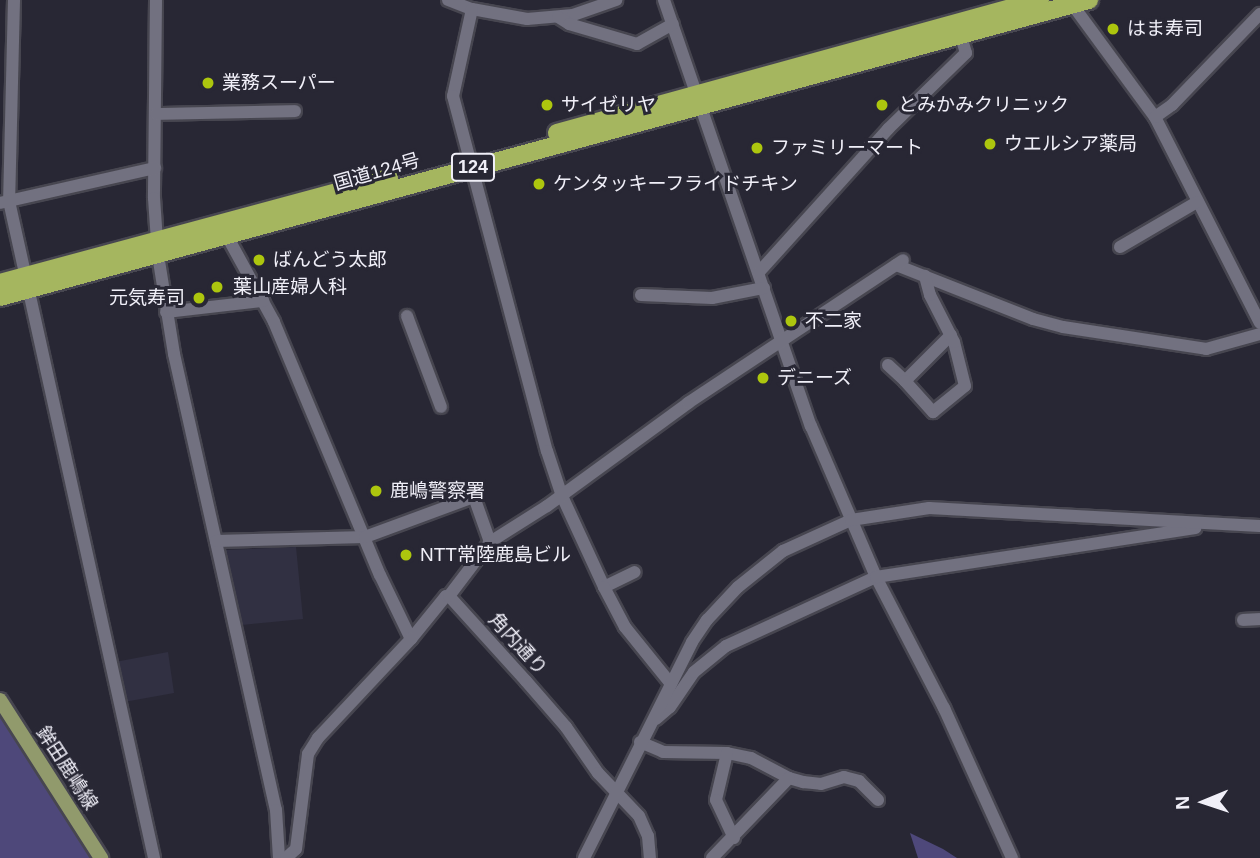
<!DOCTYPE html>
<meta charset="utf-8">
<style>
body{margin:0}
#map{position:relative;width:1260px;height:858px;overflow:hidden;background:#282734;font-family:Helvetica,"Noto Sans JP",sans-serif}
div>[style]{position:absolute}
.built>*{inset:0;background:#313042}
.green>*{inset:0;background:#4e487a}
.roads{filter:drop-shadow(2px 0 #474650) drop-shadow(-2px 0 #474650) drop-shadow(0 2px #474650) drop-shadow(0 -2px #474650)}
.minor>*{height:12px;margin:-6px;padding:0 6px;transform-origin:6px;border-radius:6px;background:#727180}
.major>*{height:14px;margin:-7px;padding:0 7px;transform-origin:7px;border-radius:7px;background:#919a6c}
.highway>*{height:18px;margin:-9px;padding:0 9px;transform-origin:9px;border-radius:9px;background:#a5b65f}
.dots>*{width:19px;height:19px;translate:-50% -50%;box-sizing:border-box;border:4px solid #282734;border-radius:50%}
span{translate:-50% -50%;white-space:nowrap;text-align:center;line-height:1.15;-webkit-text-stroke:6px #282734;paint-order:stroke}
.shield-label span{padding:2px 5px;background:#282734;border:2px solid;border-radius:5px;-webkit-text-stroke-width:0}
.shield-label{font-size:18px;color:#f0eff8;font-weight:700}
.poi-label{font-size:19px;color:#f0eff8}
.left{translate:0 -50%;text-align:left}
.right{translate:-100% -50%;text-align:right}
.street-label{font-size:19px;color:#f0eff8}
.north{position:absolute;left:1169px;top:767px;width:70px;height:70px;-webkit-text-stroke:5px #282734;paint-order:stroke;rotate:268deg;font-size:19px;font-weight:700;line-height:28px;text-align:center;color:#f0eff8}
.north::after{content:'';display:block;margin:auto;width:24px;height:32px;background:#f0eff8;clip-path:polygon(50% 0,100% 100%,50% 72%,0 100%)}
</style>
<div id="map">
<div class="built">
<i style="clip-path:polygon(296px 547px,303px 619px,242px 625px,226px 550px)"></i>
<i style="clip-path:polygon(168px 652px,174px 693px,124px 702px,115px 662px)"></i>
</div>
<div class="green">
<i style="clip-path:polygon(0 711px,96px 858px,0 858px)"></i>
<i style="clip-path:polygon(910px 833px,943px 849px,957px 858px,918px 858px)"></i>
</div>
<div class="roads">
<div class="minor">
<i style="left:14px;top:0;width:201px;rotate:91.4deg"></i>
<i style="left:9px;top:201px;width:673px;rotate:77.55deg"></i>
<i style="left:156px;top:0;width:198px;rotate:90.6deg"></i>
<i style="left:154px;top:198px;width:57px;rotate:86deg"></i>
<i style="left:158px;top:255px;width:100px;rotate:80.8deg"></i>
<i style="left:174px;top:354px;width:467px;rotate:77.4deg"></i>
<i style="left:276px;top:810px;width:48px;rotate:86.4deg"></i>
<i style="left:448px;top:0;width:26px;rotate:21deg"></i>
<i style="left:472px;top:9px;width:56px;rotate:10.3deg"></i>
<i style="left:527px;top:19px;width:46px;rotate:-5deg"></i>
<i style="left:573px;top:15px;width:46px;rotate:-19.2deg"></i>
<i style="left:664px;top:0;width:451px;rotate:71deg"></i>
<i style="left:811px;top:426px;width:164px;rotate:66.7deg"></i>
<i style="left:876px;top:577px;width:148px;rotate:62.6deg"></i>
<i style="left:944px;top:708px;width:165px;rotate:65.6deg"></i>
<i style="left:1069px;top:0;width:145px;rotate:53.7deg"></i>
<i style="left:1155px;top:117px;width:231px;rotate:63deg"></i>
<i style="left:472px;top:9px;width:89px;rotate:102.3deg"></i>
<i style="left:453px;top:96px;width:367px;rotate:75.2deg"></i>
<i style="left:547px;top:451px;width:47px;rotate:71.6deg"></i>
<i style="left:562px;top:496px;width:100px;rotate:65.2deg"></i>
<i style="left:604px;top:587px;width:34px;rotate:-26deg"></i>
<i style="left:558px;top:17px;width:13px;rotate:32deg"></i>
<i style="left:569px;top:24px;width:71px;rotate:16.4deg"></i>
<i style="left:637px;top:44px;width:41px;rotate:-29.1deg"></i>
<i style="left:156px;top:114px;width:139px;rotate:-1.2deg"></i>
<i style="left:1155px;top:117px;width:21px;rotate:-35deg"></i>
<i style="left:1172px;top:105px;width:127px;rotate:-46deg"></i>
<i style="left:0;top:203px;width:159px;rotate:-12.7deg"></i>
<i style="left:227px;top:236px;width:98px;rotate:61.3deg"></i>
<i style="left:274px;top:322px;width:274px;rotate:67.3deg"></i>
<i style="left:380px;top:575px;width:71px;rotate:64.2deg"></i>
<i style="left:411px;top:639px;width:55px;rotate:-50.9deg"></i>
<i style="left:446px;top:596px;width:3px"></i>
<i style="left:449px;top:596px;width:115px;rotate:47.8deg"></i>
<i style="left:526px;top:681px;width:61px;rotate:49deg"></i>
<i style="left:566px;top:727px;width:56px;rotate:55.2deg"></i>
<i style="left:598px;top:773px;width:59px;rotate:46.4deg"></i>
<i style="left:639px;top:816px;width:22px;rotate:66deg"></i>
<i style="left:648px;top:836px;width:22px;rotate:85deg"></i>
<i style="left:1120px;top:247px;width:89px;rotate:-30.3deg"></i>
<i style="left:896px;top:265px;width:147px;rotate:21.5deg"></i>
<i style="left:1033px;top:319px;width:31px;rotate:15deg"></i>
<i style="left:1063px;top:327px;width:145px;rotate:8.7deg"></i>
<i style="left:1206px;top:349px;width:56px;rotate:-15.5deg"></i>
<i style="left:759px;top:272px;width:193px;rotate:-47.9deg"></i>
<i style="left:888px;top:129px;width:109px;rotate:-44.3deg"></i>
<i style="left:966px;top:53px;width:27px;rotate:-107deg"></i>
<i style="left:641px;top:295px;width:71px;rotate:2.4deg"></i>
<i style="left:712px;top:298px;width:53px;rotate:-10.9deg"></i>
<i style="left:166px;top:312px;width:98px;rotate:-6.5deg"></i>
<i style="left:407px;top:316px;width:97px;rotate:69.5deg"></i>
<i style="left:888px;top:365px;width:23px;rotate:43deg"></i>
<i style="left:905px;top:381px;width:65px;rotate:-45deg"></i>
<i style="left:905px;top:381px;width:42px;rotate:47.9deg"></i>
<i style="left:933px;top:412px;width:41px;rotate:-39.1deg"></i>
<i style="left:965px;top:386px;width:45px;rotate:-104deg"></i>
<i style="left:954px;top:342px;width:53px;rotate:-117.1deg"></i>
<i style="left:930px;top:295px;width:20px;rotate:-105deg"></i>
<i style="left:216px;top:541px;width:149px;rotate:-1.5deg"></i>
<i style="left:365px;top:537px;width:116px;rotate:-20.2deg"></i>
<i style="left:474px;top:497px;width:48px;rotate:70.4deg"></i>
<i style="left:604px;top:587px;width:45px;rotate:62.3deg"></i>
<i style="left:625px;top:627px;width:73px;rotate:51.1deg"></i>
<i style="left:449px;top:596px;width:68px;rotate:-52.8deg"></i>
<i style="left:490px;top:542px;width:67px;rotate:-32.3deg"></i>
<i style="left:547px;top:506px;width:175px;rotate:-36.1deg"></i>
<i style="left:688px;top:403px;width:258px;rotate:-33.6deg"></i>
<i style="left:1243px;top:620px;width:17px;rotate:-3deg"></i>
<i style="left:656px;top:719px;width:18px;rotate:-41deg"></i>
<i style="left:670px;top:707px;width:42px;rotate:-55.6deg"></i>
<i style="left:694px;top:672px;width:41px;rotate:-39.1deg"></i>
<i style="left:726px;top:646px;width:165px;rotate:-24.7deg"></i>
<i style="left:876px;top:577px;width:323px;rotate:-8.7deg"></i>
<i style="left:640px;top:742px;width:25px;rotate:23deg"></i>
<i style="left:663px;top:752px;width:64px;rotate:0.9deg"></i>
<i style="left:727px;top:753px;width:25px;rotate:12deg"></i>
<i style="left:751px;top:758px;width:43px;rotate:27.8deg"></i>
<i style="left:789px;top:778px;width:15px;rotate:16deg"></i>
<i style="left:803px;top:782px;width:18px;rotate:6deg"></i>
<i style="left:821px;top:784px;width:24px;rotate:-17deg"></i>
<i style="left:844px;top:777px;width:16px;rotate:15deg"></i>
<i style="left:859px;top:781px;width:27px;rotate:45deg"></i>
<i style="left:727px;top:753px;width:48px;rotate:103.2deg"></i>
<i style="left:716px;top:800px;width:42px;rotate:64.7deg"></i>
<i style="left:286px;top:858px;width:13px;rotate:-42deg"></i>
<i style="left:296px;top:849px;width:96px;rotate:-82.8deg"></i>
<i style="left:308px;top:754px;width:19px;rotate:-58deg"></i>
<i style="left:318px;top:738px;width:136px;rotate:-46.8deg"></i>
<i style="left:584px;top:858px;width:241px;rotate:-63.4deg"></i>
<i style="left:692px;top:642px;width:27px;rotate:-56deg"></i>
<i style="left:707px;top:620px;width:45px;rotate:-46.8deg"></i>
<i style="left:738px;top:587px;width:58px;rotate:-38.7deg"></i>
<i style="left:783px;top:551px;width:75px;rotate:-24.5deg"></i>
<i style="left:851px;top:520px;width:79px;rotate:-8.7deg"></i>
<i style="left:929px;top:508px;width:331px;rotate:3.1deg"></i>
<i style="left:712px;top:858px;width:111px;rotate:-46.1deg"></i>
</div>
<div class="major">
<i style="left:0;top:700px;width:188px;rotate:57.4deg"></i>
</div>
<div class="highway">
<i style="left:557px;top:133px;width:501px;rotate:-15.4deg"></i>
<i style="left:0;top:283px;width:403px;rotate:-15.1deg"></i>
<i style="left:0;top:297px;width:1129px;rotate:-15.26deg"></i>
</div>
</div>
<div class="dots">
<i style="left:1113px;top:29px;background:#adc60e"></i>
<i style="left:208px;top:83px;background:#adc60e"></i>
<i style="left:547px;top:105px;background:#adc60e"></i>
<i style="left:882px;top:105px;background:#adc60e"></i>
<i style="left:990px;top:144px;background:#adc60e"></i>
<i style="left:757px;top:148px;background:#adc60e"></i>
<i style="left:539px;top:184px;background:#adc60e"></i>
<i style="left:259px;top:260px;background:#adc60e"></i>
<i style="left:217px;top:287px;background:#adc60e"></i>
<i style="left:199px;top:298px;background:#adc60e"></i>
<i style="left:791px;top:321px;background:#adc60e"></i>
<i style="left:763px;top:378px;background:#adc60e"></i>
<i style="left:376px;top:491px;background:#adc60e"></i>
<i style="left:406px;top:555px;background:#adc60e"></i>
</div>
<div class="shield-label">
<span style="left:473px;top:167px">124</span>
</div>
<div class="poi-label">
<span class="left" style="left:1127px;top:29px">はま寿司</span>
<span class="left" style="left:222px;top:83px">業務スーパー</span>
<span class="left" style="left:561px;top:105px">サイゼリヤ</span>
<span class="left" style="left:898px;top:105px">とみかみクリニック</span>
<span class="left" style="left:1004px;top:144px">ウエルシア薬局</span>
<span class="left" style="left:771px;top:148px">ファミリーマート</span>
<span class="left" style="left:553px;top:184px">ケンタッキーフライドチキン</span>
<span class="left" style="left:273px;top:260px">ばんどう太郎</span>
<span class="left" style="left:233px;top:287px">葉山産婦人科</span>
<span class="right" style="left:185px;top:298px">元気寿司</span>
<span class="left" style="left:805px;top:321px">不二家</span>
<span class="left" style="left:777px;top:378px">デニーズ</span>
<span class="left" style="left:390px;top:491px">鹿嶋警察署</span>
<span class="left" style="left:420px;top:555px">NTT常陸鹿島ビル</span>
</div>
<div class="street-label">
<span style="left:377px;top:172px;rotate:-16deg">国道124号</span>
<span style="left:518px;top:644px;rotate:48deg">角内通り</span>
<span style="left:67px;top:768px;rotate:57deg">鉾田鹿嶋線</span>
</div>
<div class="north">N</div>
</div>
